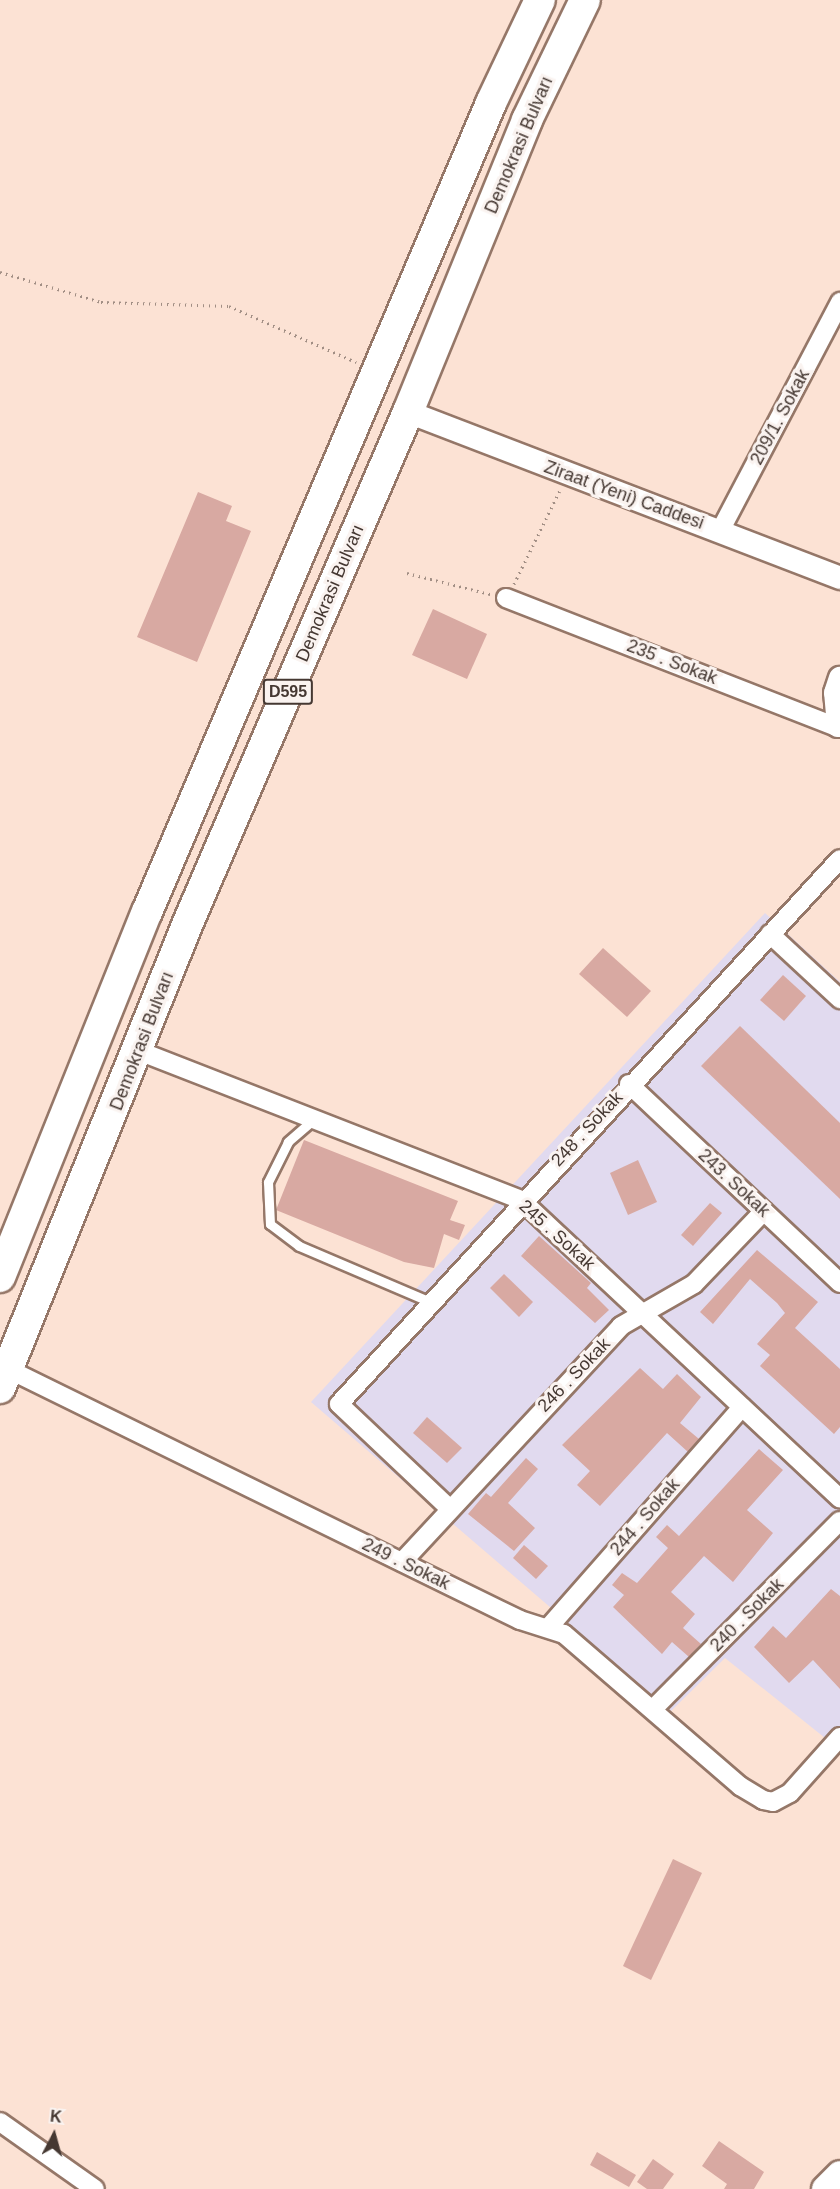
<!DOCTYPE html>
<meta charset="utf-8">
<style>
body{margin:0}
#map{position:relative;width:840px;height:2189px;overflow:hidden;background:#fce2d4;font-family:Helvetica,sans-serif}
div>[style]{position:absolute}
.industrial>*{inset:0;background:#e1daef}
.building>*{inset:0;background:#d8a9a2}
.path>*{height:3px;margin-top:-1.5px;transform-origin:0;background:repeating-linear-gradient(90deg,#a18e84 0 1.5px,transparent 0 6px)}
.roads{filter:drop-shadow(2px 0 #957768) drop-shadow(-2px 0 #957768) drop-shadow(0 2px #957768) drop-shadow(0 -2px #957768)}
.service>*{height:9px;margin:-4.5px;padding:0 4.5px;transform-origin:4.5px;border-radius:4.5px;background:#fff}
.minor>*{height:18px;margin:-9px;padding:0 9px;transform-origin:9px;border-radius:9px;background:#fff}
.tertiary>*{height:22px;margin:-11px;padding:0 11px;transform-origin:11px;border-radius:11px;background:#fff}
.secondary>*{height:26px;margin:-13px;padding:0 13px;transform-origin:13px;border-radius:13px;background:#fff}
.trunk>*{height:30px;margin:-15px;padding:0 15px;transform-origin:15px;border-radius:15px;background:#fff}
span{translate:-50% -50%;white-space:nowrap;text-align:center;line-height:1.15;-webkit-text-stroke:6px #faf3f0;paint-order:stroke}
.shield-label span{padding:2px 4px;background:#faf3f0;border:2px solid;border-radius:4px;-webkit-text-stroke-width:0}
.shield-label{font-size:16px;color:#453832;font-weight:700}
.street-label{font-size:18px;color:#453832}
.north{position:absolute;left:24px;top:2105px;width:60px;height:60px;-webkit-text-stroke:4px #faf3f0;paint-order:stroke;rotate:6deg;font-size:16px;font-weight:700;line-height:24px;text-align:center;color:#453832}
.north::after{content:'';display:block;margin:auto;width:21px;height:27px;background:#453832;clip-path:polygon(50% 0,100% 100%,50% 72%,0 100%)}
</style>
<div id="map">
<div class="industrial">
<i style="clip-path:polygon(765px 913px,840px 982px,840px 1750px,725px 1658px,671px 1711px,311px 1402px)"></i>
</div>
<div class="building">
<i style="clip-path:polygon(198px 492px,232px 506px,226px 521px,251px 531px,197px 662px,137px 637px)"></i>
<i style="clip-path:polygon(433px 609px,487px 634px,467px 679px,412px 655px)"></i>
<i style="clip-path:polygon(603px 948px,651px 991px,627px 1017px,579px 974px)"></i>
<i style="clip-path:polygon(783px 975px,806px 996px,784px 1021px,760px 1000px)"></i>
<i style="clip-path:polygon(740px 1026px,840px 1123px,840px 1199px,701px 1066px)"></i>
<i style="clip-path:polygon(304px 1140px,458px 1201px,450px 1220px,465px 1225px,459px 1240px,444px 1234px,434px 1268px,404px 1262px,276px 1210px)"></i>
<i style="clip-path:polygon(638px 1160px,657px 1202px,628px 1215px,610px 1173px)"></i>
<i style="clip-path:polygon(710px 1203px,722px 1213px,693px 1246px,681px 1235px)"></i>
<i style="clip-path:polygon(539px 1236px,591px 1283px,587px 1288px,609px 1310px,595px 1323px,521px 1256px)"></i>
<i style="clip-path:polygon(757px 1250px,818px 1302px,795px 1328px,840px 1369px,840px 1427px,834px 1434px,760px 1366px,770px 1355px,757px 1344px,785px 1313px,777px 1303px,750px 1279px,713px 1324px,700px 1312px)"></i>
<i style="clip-path:polygon(504px 1274px,533px 1302px,519px 1317px,490px 1288px)"></i>
<i style="clip-path:polygon(640px 1368px,663px 1389px,677px 1374px,701px 1397px,680px 1423px,699px 1439px,688px 1452px,667px 1433px,600px 1506px,577px 1485px,590px 1471px,562px 1445px)"></i>
<i style="clip-path:polygon(427px 1417px,462px 1448px,447px 1463px,413px 1433px)"></i>
<i style="clip-path:polygon(759px 1449px,783px 1470px,747px 1510px,773px 1533px,733px 1582px,704px 1556px,671px 1592px,695px 1614px,683px 1628px,701px 1644px,689px 1657px,672px 1642px,662px 1654px,613px 1607px,624px 1595px,612px 1585px,622px 1573px,637px 1583px,668px 1548px,656px 1537px,667px 1525px,679px 1536px)"></i>
<i style="clip-path:polygon(526px 1458px,538px 1469px,508px 1503px,535px 1528px,514px 1551px,468px 1514px,486px 1493px,491px 1497px)"></i>
<i style="clip-path:polygon(524px 1545px,548px 1566px,536px 1579px,513px 1558px)"></i>
<i style="clip-path:polygon(831px 1589px,840px 1596px,840px 1689px,813px 1660px,789px 1683px,754px 1647px,773px 1626px,786px 1638px)"></i>
<i style="clip-path:polygon(673px 1859px,702px 1873px,651px 1980px,623px 1966px)"></i>
<i style="clip-path:polygon(719px 2141px,764px 2172px,754px 2189px,724px 2189px,727px 2184px,702px 2166px)"></i>
<i style="clip-path:polygon(597px 2152px,636px 2175px,629px 2187px,590px 2165px)"></i>
<i style="clip-path:polygon(653px 2159px,674px 2174px,663px 2189px,647px 2189px,637px 2182px)"></i>
</div>
<div class="path">
<i style="left:0;top:272px;width:105px;rotate:16.5deg"></i>
<i style="left:101px;top:302px;width:128px;rotate:1.8deg"></i>
<i style="left:229px;top:306px;width:139px;rotate:23.8deg"></i>
<i style="left:407px;top:573px;width:86px;rotate:14.2deg"></i>
<i style="left:514px;top:584px;width:105px;rotate:-63.9deg"></i>
</div>
<div class="roads">
<div class="service">
<i style="left:314px;top:1119px;width:35px;rotate:139deg"></i>
<i style="left:288px;top:1142px;width:45px;rotate:116.6deg"></i>
<i style="left:268px;top:1182px;width:42px;rotate:87.3deg"></i>
<i style="left:270px;top:1224px;width:36px;rotate:37deg"></i>
<i style="left:299px;top:1246px;width:142px;rotate:23.1deg"></i>
</div>
<div class="minor">
<i style="left:720px;top:531px;width:259px;rotate:-62.3deg"></i>
<i style="left:506px;top:598px;width:358px;rotate:21.3deg"></i>
<i style="left:770px;top:934px;width:96px;rotate:42.9deg"></i>
<i style="left:139px;top:1051px;width:410px;rotate:21.3deg"></i>
<i style="left:521px;top:1200px;width:437px;rotate:43.1deg"></i>
<i style="left:629px;top:1084px;width:290px;rotate:43.3deg"></i>
<i style="left:8px;top:1369px;width:570px;rotate:26.12deg"></i>
<i style="left:520px;top:1620px;width:46px;rotate:17.7deg"></i>
<i style="left:564px;top:1634px;width:233px;rotate:40.8deg"></i>
<i style="left:740px;top:1786px;width:27px;rotate:31deg"></i>
<i style="left:763px;top:1800px;width:10px;rotate:11deg"></i>
<i style="left:773px;top:1802px;width:19px;rotate:-28deg"></i>
<i style="left:790px;top:1793px;width:75px;rotate:-48.2deg"></i>
<i style="left:448px;top:1507px;width:150px;rotate:-136.6deg"></i>
<i style="left:339px;top:1404px;width:740px;rotate:-47.41deg"></i>
<i style="left:402px;top:1562px;width:322px;rotate:-47.1deg"></i>
<i style="left:621px;top:1326px;width:84px;rotate:-29.9deg"></i>
<i style="left:694px;top:1284px;width:101px;rotate:-46.2deg"></i>
<i style="left:548px;top:1628px;width:294px;rotate:-48.7deg"></i>
<i style="left:653px;top:1709px;width:265px;rotate:-45.2deg"></i>
<i style="left:0;top:2122px;width:116px;rotate:35.2deg"></i>
</div>
<div class="tertiary">
<i style="left:408px;top:412px;width:463px;rotate:21deg"></i>
<i style="left:838px;top:726px;width:33px;rotate:-95deg"></i>
<i style="left:835px;top:693px;width:16px;rotate:-72deg"></i>
</div>
<div class="secondary">
<i style="left:825px;top:2189px;width:21px;rotate:-45deg"></i>
</div>
<div class="trunk">
<i style="left:0;top:1277px;width:393px;rotate:-68.1deg"></i>
<i style="left:147px;top:912px;width:879px;rotate:-66.96deg"></i>
<i style="left:491px;top:103px;width:114px;rotate:-64.6deg"></i>
<i style="left:0;top:1388px;width:499px;rotate:-68deg"></i>
<i style="left:187px;top:925px;width:559px;rotate:-66.69deg"></i>
<i style="left:408px;top:412px;width:315px;rotate:-67.8deg"></i>
<i style="left:527px;top:120px;width:133px;rotate:-64.2deg"></i>
</div>
</div>
<div class="shield-label">
<span style="left:288px;top:692px">D595</span>
</div>
<div class="street-label">
<span style="left:519px;top:145px;rotate:-67deg">Demokrasi Bulvarı</span>
<span style="left:780px;top:417px;rotate:-62deg">209/1. Sokak</span>
<span style="left:624px;top:495px;rotate:20deg">Ziraat (Yeni) Caddesi</span>
<span style="left:330px;top:593px;rotate:-67deg">Demokrasi Bulvarı</span>
<span style="left:672px;top:662px;rotate:21deg">235 . Sokak</span>
<span style="left:142px;top:1041px;rotate:-69deg">Demokrasi Bulvarı</span>
<span style="left:587px;top:1129px;rotate:-47deg">248 . Sokak</span>
<span style="left:734px;top:1183px;rotate:43deg">243. Sokak</span>
<span style="left:557px;top:1235px;rotate:42deg">245 . Sokak</span>
<span style="left:574px;top:1375px;rotate:-46deg">246 . Sokak</span>
<span style="left:645px;top:1517px;rotate:-49deg">244 . Sokak</span>
<span style="left:406px;top:1564px;rotate:26deg">249 . Sokak</span>
<span style="left:747px;top:1615px;rotate:-45deg">240 . Sokak</span>
</div>
<div class="north">K</div>
</div>
